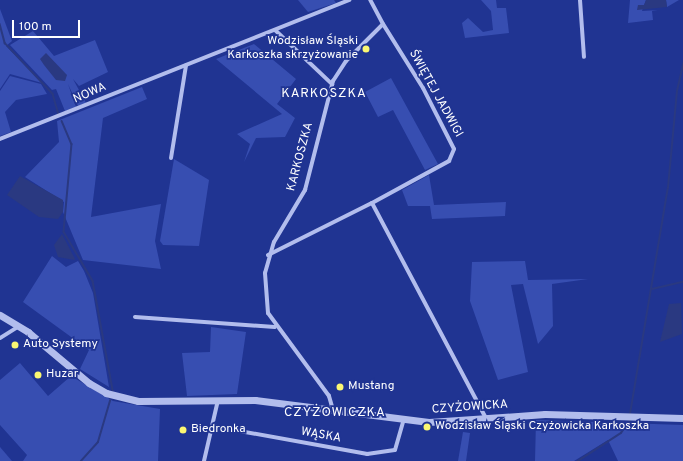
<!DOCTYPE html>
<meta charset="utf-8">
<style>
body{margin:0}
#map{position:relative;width:683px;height:461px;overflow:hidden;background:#203492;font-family:Overpass,sans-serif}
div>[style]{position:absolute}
.green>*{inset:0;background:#374eb1}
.water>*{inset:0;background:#2a3981}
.stream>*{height:1.5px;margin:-0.75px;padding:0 0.75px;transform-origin:0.75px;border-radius:0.75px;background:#2a3981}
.minor>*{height:4px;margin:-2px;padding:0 2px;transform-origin:2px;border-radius:2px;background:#b2bded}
.tertiary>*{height:7px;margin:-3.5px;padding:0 3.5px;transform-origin:3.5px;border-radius:3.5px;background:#b2bded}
.dots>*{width:11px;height:11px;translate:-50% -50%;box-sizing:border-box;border:2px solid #203492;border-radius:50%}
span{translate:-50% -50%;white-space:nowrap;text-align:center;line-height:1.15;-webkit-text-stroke:3.5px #203492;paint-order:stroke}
.poi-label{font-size:12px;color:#fff}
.right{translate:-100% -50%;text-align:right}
.left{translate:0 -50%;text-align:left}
.street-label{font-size:12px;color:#fff}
.neighbourhood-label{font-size:13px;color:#fff;letter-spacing:1px}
.scale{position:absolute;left:12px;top:20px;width:68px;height:18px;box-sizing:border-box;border:2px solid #fff;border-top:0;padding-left:5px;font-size:12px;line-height:14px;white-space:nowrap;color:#fff;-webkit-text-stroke:3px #203492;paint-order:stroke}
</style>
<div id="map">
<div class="green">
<i style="clip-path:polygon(298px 0,334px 0,336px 3px,308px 12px)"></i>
<i style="clip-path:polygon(481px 0,496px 0,497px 8px,506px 8px,509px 33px,465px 38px,462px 23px,468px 18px,483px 32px,493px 30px,491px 11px)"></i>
<i style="clip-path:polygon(630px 0,646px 0,642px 11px,658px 10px,652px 11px,653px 20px,628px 23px)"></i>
<i style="clip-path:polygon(666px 0,679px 0,667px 7px)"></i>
<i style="clip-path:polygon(0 9px,12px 41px,6px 46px,42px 83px,10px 74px,0 89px)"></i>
<i style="clip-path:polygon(33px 31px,54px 56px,95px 40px,108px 72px,79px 86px,73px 79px,86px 103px,78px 106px,68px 84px,76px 107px,65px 111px,56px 89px,52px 90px,10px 45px)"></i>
<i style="clip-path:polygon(254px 44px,296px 79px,277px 104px,295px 118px,285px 137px,256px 138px,244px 162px,250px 144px,237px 134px,282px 114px,216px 59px)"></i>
<i style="clip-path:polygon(10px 76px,41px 84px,47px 94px,16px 100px,5px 112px,11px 132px,0 136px,0 91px)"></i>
<i style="clip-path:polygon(391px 78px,438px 164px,425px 170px,393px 110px,378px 117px,365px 92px)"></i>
<i style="clip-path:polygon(142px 87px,147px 99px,103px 118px,91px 217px,161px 204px,155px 241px,161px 269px,83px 260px,63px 212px,64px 202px,25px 177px,59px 142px,57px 121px)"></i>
<i style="clip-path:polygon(174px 159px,209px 180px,199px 246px,163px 245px,160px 241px)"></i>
<i style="clip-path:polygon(429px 175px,434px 205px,506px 202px,505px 216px,432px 219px,430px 206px,408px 206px,402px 190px)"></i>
<i style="clip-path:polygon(52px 256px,66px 267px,78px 261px,84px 271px,93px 293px,109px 387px,80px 369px,89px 350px,23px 302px)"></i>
<i style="clip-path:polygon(525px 261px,528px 280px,588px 279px,552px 284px,553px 326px,538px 344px,523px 284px,511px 285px,528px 372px,498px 380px,470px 301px,472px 262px)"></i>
<i style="clip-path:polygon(211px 327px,246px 332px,237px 394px,187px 396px,182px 353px,210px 352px)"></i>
<i style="clip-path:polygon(20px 363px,48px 396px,71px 376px,113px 401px,160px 409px,158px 461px,23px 461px,27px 455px,0 425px,0 380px)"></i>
<i style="clip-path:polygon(536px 420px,683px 425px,683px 461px,618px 461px,608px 440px,574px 461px,535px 461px)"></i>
<i style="clip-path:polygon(463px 432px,470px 433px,466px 461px,458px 461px)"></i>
<i style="clip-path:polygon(0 447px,12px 461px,0 461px)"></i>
</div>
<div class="water">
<i style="clip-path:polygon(646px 0,666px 0,667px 7px,637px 10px,638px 5px,644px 5px)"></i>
<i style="clip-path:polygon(46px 53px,67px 75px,65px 81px,56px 80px,44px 65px,40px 59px)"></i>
<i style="clip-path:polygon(20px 176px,63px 200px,63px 212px,58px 219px,39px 217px,7px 195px)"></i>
<i style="clip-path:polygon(62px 234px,75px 259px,74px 260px,58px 257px,54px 245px)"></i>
<i style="clip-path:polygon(681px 303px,682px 334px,660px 342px,669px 304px)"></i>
</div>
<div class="stream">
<i style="left:0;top:24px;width:20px;rotate:75deg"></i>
<i style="left:5px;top:43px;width:70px;rotate:46.7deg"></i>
<i style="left:53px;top:94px;width:22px;rotate:74deg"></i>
<i style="left:62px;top:121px;width:25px;rotate:67deg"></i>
<i style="left:72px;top:144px;width:88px;rotate:95.2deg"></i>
<i style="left:64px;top:232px;width:57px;rotate:59.4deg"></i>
<i style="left:93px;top:281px;width:111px;rotate:79.6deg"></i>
<i style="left:652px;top:289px;width:32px;rotate:-13deg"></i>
<i style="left:630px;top:414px;width:229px;rotate:-80.5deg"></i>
<i style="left:668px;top:188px;width:97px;rotate:-84.7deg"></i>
<i style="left:677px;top:91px;width:28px;rotate:-77deg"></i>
<i style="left:81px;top:461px;width:25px;rotate:-48deg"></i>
<i style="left:98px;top:442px;width:43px;rotate:-73.7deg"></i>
<i style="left:578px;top:461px;width:51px;rotate:-33.1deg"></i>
<i style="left:621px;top:433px;width:16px;rotate:-55deg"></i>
</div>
<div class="minor">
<i style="left:580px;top:0;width:57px;rotate:86deg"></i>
<i style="left:275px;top:30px;width:79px;rotate:43.5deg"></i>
<i style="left:0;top:139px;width:376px;rotate:-21.7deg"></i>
<i style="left:171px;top:158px;width:94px;rotate:-80.8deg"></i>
<i style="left:372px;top:203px;width:88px;rotate:-28.6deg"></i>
<i style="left:449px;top:161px;width:13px;rotate:-67deg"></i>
<i style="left:454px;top:149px;width:68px;rotate:-116.9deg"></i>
<i style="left:423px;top:88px;width:75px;rotate:-122deg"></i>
<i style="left:268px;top:255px;width:116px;rotate:-26.6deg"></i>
<i style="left:372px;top:203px;width:243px;rotate:62.1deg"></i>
<i style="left:135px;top:317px;width:140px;rotate:4.1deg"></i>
<i style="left:0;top:338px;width:22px;rotate:-32deg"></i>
<i style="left:218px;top:400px;width:27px;rotate:103deg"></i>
<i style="left:212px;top:426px;width:158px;rotate:10.2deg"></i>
<i style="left:367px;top:454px;width:28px;rotate:-8deg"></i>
<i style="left:395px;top:450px;width:32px;rotate:-74deg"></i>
<i style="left:333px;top:410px;width:15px;rotate:-106deg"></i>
<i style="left:329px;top:396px;width:103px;rotate:-126.3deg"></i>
<i style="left:268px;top:313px;width:40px;rotate:-94.3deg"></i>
<i style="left:265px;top:273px;width:32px;rotate:-74deg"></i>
<i style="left:274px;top:242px;width:61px;rotate:-59.2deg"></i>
<i style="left:305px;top:190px;width:113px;rotate:-75.6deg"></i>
<i style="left:333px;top:81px;width:24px;rotate:-57deg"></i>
<i style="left:346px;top:61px;width:52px;rotate:-45deg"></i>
<i style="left:383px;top:24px;width:27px;rotate:-118deg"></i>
<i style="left:204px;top:461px;width:36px;rotate:-77deg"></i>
</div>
<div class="tertiary">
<i style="left:0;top:315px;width:33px;rotate:31deg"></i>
<i style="left:28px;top:332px;width:80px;rotate:39.9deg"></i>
<i style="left:89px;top:383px;width:20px;rotate:30deg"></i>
<i style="left:106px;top:393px;width:33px;rotate:14deg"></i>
<i style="left:138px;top:401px;width:117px;rotate:-0.5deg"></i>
<i style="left:255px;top:400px;width:175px;rotate:7.2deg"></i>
<i style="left:429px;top:422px;width:116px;rotate:-3.9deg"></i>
<i style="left:545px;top:414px;width:138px;rotate:1.7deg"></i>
</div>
<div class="dots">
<i style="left:366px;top:49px;background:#fbf772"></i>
<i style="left:15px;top:345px;background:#fbf772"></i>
<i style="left:38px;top:375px;background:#fbf772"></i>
<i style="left:340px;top:387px;background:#fbf772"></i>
<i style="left:427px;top:427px;background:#fbf772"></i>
<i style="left:183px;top:430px;background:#fbf772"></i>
</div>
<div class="poi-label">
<span class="right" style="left:358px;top:49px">Wodzisław Śląski<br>Karkoszka skrzyżowanie</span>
<span class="left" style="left:23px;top:345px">Auto Systemy</span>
<span class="left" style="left:46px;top:375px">Huzar</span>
<span class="left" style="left:348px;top:387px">Mustang</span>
<span class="left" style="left:435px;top:427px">Wodzisław Śląski Czyżowicka Karkoszka</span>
<span class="left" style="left:191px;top:430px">Biedronka</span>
</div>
<div class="street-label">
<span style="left:90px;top:94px;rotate:-23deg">NOWA</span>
<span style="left:435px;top:94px;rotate:61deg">ŚWIĘTEJ JADWIGI</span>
<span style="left:301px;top:157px;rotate:-75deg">KARKOSZKA</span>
<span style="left:470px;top:408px;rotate:-4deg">CZYŻOWICKA</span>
<span style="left:321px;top:436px;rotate:10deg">WĄSKA</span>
</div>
<div class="neighbourhood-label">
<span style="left:324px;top:94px">KARKOSZKA</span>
<span style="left:335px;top:413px">CZYŻOWICZKA</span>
</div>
<div class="scale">100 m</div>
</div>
